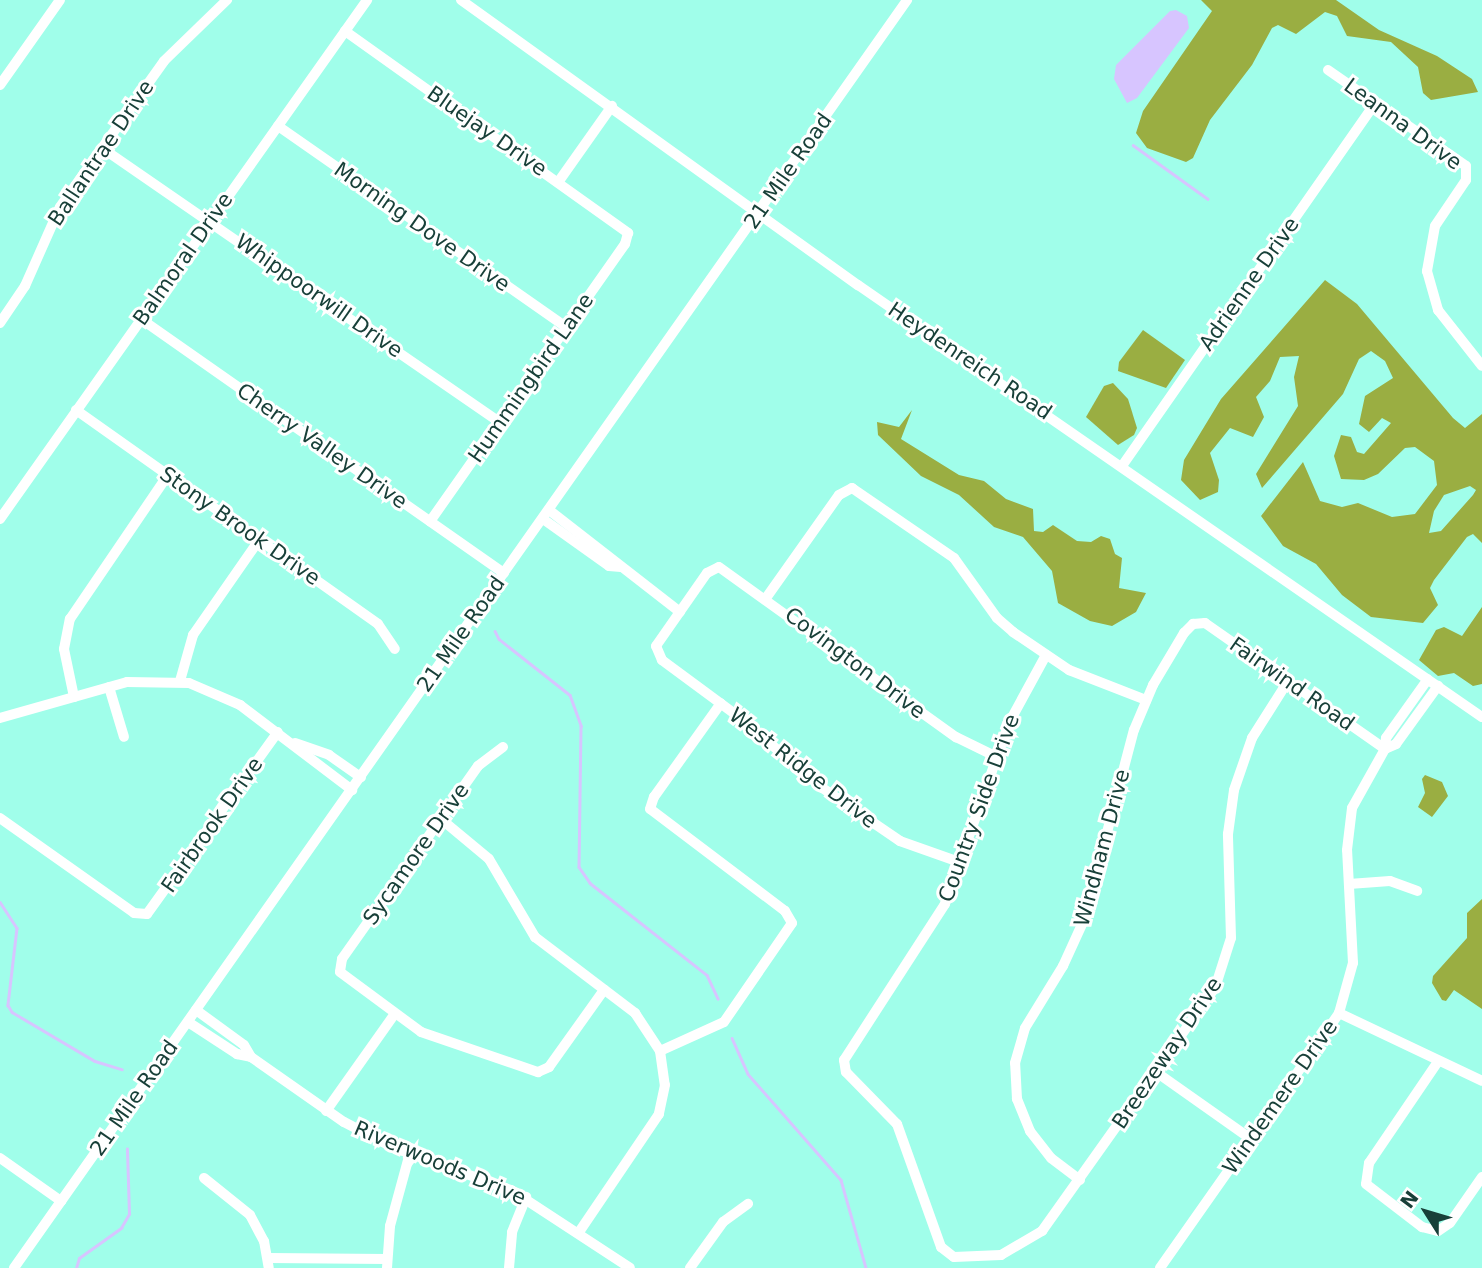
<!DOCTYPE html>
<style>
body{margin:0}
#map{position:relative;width:1482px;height:1268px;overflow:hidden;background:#a0feea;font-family:"DejaVu Sans",sans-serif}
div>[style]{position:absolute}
.forest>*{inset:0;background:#9aae42}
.water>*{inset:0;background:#d7c5ff}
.stream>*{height:2.5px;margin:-1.25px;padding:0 1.25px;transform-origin:1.25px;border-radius:1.25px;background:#d7c5ff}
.minor>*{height:10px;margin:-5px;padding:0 5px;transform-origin:5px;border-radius:5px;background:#fff}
span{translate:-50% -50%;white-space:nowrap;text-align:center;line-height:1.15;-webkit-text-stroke:6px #fff;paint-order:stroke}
.street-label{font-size:21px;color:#184039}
.north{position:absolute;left:1391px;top:1177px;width:70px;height:70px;-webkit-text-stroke:5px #fff;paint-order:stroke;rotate:307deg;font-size:19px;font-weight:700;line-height:28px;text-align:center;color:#184039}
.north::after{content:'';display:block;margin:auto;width:24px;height:32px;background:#184039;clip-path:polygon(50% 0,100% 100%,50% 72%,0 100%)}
</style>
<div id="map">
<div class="forest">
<i style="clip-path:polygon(1201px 0,1336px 0,1379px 30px,1437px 56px,1472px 79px,1478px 92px,1431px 100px,1423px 93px,1418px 67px,1391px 42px,1347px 36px,1337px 16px,1325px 12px,1296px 34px,1278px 25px,1272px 28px,1252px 65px,1210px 120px,1193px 158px,1186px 162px,1147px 148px,1136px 133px,1143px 111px,1212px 11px)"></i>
<i style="clip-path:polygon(evenodd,1325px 280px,1357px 304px,1453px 418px,1465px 428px,1482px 414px,1482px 543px,1473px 534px,1467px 537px,1434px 580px,1430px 588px,1438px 605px,1423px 623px,1371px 617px,1342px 595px,1316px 564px,1283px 546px,1261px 516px,1303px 462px,1320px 501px,1342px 507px,1358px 503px,1392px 517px,1415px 514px,1437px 485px,1434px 461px,1415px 447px,1405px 448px,1378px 474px,1364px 480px,1341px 479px,1334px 456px,1341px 435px,1351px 437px,1357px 452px,1364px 454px,1391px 423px,1382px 418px,1369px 432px,1359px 424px,1365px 396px,1393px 378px,1385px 361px,1371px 351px,1359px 359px,1343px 394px,1262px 488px,1256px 474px,1298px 406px,1294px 377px,1299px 356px,1280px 357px,1270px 381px,1256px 397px,1264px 417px,1253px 437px,1230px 428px,1210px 453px,1219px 480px,1218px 492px,1200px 500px,1181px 480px,1184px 460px,1221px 399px,1325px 280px,1470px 486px,1476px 490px,1473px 495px,1441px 531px,1429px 533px,1434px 511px,1444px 495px,1470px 486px)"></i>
<i style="clip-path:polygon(1143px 330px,1185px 360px,1166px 388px,1118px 371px,1119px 362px)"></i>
<i style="clip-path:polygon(1113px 383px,1128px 399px,1137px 428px,1134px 435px,1118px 445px,1086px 417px,1104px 386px)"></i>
<i style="clip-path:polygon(912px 410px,901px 439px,959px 475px,984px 481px,1006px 499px,1033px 509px,1034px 531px,1043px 532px,1053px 525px,1077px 541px,1091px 542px,1101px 536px,1110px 539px,1115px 554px,1122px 558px,1119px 588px,1146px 593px,1136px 612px,1112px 626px,1090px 621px,1058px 603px,1052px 571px,1023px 537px,994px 527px,959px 495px,921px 476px,878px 435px,877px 422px,899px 427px)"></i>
<i style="clip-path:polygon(1482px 607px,1482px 684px,1473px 686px,1454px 673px,1438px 676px,1419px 660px,1436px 630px,1444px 627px,1462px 636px)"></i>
<i style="clip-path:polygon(1425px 775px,1442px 782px,1448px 796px,1432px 817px,1418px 807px,1425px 793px,1422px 779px)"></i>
<i style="clip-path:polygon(1482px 899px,1482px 1009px,1454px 990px,1446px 1001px,1442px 1000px,1432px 983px,1433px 976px,1467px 938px,1467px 913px)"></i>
</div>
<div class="water">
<i style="clip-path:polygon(1176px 10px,1187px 16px,1189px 28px,1137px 98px,1127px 103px,1114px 79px,1116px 65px,1170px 11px)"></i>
</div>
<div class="stream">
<i style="left:1133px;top:145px;width:92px;rotate:35.8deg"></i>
<i style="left:495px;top:631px;width:9px;rotate:63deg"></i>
<i style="left:499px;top:639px;width:90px;rotate:38.3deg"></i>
<i style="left:570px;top:695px;width:33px;rotate:70deg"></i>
<i style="left:581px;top:726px;width:141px;rotate:90.8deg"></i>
<i style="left:579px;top:867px;width:19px;rotate:55deg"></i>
<i style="left:590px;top:883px;width:149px;rotate:38.2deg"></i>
<i style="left:707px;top:975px;width:26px;rotate:65deg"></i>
<i style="left:0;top:902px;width:31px;rotate:57deg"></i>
<i style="left:17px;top:928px;width:78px;rotate:96.7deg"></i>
<i style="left:8px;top:1005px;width:8px;rotate:60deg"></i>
<i style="left:12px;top:1012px;width:96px;rotate:30.6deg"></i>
<i style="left:95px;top:1061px;width:28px;rotate:17deg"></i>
<i style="left:732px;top:1038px;width:39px;rotate:66deg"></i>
<i style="left:748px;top:1074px;width:141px;rotate:48.7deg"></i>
<i style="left:841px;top:1180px;width:91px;rotate:74.1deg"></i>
<i style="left:76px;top:1268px;width:10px;rotate:-73deg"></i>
<i style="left:79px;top:1258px;width:52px;rotate:-35.5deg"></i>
<i style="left:121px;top:1228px;width:16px;rotate:-60deg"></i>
<i style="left:129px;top:1214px;width:65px;rotate:-91.8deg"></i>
</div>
<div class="minor">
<i style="left:461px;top:0;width:489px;rotate:35.7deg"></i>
<i style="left:858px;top:285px;width:759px;rotate:34.7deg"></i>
<i style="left:345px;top:31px;width:348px;rotate:35.5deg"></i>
<i style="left:628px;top:233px;width:11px;rotate:105deg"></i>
<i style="left:625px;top:244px;width:339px;rotate:125.1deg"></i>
<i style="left:1328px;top:70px;width:168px;rotate:34.8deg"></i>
<i style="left:1466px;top:166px;width:14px;rotate:90deg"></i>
<i style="left:1466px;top:180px;width:55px;rotate:124deg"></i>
<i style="left:1435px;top:226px;width:46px;rotate:100.1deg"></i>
<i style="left:1427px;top:271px;width:41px;rotate:74.2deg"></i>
<i style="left:1438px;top:310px;width:71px;rotate:51.8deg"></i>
<i style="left:0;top:85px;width:104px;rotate:-54.8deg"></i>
<i style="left:278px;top:126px;width:351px;rotate:34.9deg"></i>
<i style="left:102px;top:148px;width:482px;rotate:34.6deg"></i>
<i style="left:559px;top:181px;width:92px;rotate:-54.8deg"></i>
<i style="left:141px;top:319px;width:443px;rotate:35deg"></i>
<i style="left:0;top:323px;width:45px;rotate:-56deg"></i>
<i style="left:25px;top:286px;width:86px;rotate:-66.1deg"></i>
<i style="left:60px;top:207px;width:179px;rotate:-54.5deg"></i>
<i style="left:164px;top:61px;width:88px;rotate:-44.1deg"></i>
<i style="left:76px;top:410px;width:370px;rotate:35.3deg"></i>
<i style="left:378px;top:624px;width:30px;rotate:56deg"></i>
<i style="left:1122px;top:466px;width:444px;rotate:-55.1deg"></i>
<i style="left:549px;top:510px;width:166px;rotate:37.9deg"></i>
<i style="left:0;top:519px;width:636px;rotate:-54.73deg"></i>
<i style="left:543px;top:519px;width:81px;rotate:35.5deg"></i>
<i style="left:609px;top:566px;width:12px;rotate:5deg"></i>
<i style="left:766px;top:598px;width:126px;rotate:-54.7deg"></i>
<i style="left:839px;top:495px;width:15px;rotate:-28deg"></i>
<i style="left:852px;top:488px;width:124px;rotate:34.5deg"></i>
<i style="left:954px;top:558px;width:74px;rotate:54.4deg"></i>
<i style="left:997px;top:618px;width:21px;rotate:41deg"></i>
<i style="left:1013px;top:632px;width:68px;rotate:34.2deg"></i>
<i style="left:1069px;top:670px;width:83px;rotate:21.3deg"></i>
<i style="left:1046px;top:655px;width:77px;rotate:118.6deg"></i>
<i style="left:1009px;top:723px;width:192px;rotate:109.5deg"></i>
<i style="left:945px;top:904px;width:186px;rotate:122.9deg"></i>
<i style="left:844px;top:1060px;width:12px;rotate:81deg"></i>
<i style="left:846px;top:1072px;width:73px;rotate:45.6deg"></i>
<i style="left:897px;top:1124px;width:131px;rotate:70.3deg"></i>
<i style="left:941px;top:1247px;width:16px;rotate:38deg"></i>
<i style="left:954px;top:1257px;width:47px;rotate:-2.4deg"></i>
<i style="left:1001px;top:1255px;width:48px;rotate:-30.3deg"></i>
<i style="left:1042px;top:1231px;width:298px;rotate:-54.6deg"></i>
<i style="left:1215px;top:988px;width:52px;rotate:-72.3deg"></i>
<i style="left:1231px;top:938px;width:104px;rotate:-91.7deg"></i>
<i style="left:1228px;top:834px;width:44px;rotate:-82.2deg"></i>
<i style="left:1234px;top:790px;width:55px;rotate:-70.9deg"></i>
<i style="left:1252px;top:738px;width:67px;rotate:-57.7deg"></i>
<i style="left:180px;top:681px;width:48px;rotate:-74.2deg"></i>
<i style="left:193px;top:635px;width:116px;rotate:-55.2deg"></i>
<i style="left:109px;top:687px;width:52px;rotate:73.3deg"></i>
<i style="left:74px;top:697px;width:49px;rotate:-101.8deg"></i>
<i style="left:64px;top:649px;width:31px;rotate:-79deg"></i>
<i style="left:70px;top:619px;width:174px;rotate:-55.8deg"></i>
<i style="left:0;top:718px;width:132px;rotate:-15.8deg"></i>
<i style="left:127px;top:682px;width:62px;rotate:0.9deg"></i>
<i style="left:189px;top:683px;width:56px;rotate:23.3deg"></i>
<i style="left:240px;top:705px;width:141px;rotate:37.2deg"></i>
<i style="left:295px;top:743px;width:36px;rotate:19deg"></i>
<i style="left:329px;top:755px;width:39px;rotate:35deg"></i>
<i style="left:503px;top:747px;width:31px;rotate:143deg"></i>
<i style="left:478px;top:766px;width:236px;rotate:125.2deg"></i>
<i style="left:342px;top:959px;width:13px;rotate:99deg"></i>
<i style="left:340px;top:972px;width:101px;rotate:36.5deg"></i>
<i style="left:421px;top:1032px;width:124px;rotate:18.9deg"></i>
<i style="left:538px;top:1072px;width:12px;rotate:-24deg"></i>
<i style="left:549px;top:1067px;width:95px;rotate:-54.5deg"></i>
<i style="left:1385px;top:749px;width:12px;rotate:-24deg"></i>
<i style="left:1396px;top:744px;width:72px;rotate:-54.1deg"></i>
<i style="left:0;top:818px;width:164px;rotate:35.3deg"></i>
<i style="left:134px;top:913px;width:13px;rotate:4deg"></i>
<i style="left:147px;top:914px;width:224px;rotate:-54.3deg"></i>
<i style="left:441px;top:819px;width:62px;rotate:39.8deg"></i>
<i style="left:489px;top:859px;width:91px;rotate:59.5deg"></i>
<i style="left:535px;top:937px;width:126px;rotate:37.2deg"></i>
<i style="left:635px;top:1013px;width:45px;rotate:56.7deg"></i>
<i style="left:660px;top:1051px;width:34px;rotate:82deg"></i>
<i style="left:665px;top:1085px;width:30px;rotate:102deg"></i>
<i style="left:659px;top:1114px;width:143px;rotate:124.1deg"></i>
<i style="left:962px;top:863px;width:66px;rotate:-160.5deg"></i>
<i style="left:900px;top:841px;width:96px;rotate:-145.6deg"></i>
<i style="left:821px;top:787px;width:108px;rotate:-139.5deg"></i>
<i style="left:739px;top:717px;width:96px;rotate:-143.5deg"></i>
<i style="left:662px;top:660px;width:15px;rotate:-113deg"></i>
<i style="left:656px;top:646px;width:89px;rotate:-55.1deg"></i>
<i style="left:707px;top:573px;width:13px;rotate:-27deg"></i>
<i style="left:719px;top:567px;width:292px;rotate:35.7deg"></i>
<i style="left:956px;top:737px;width:46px;rotate:26deg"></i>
<i style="left:1349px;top:884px;width:41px;rotate:-4.2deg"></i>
<i style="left:1390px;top:881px;width:29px;rotate:20deg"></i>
<i style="left:196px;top:1010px;width:59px;rotate:36.1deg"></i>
<i style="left:244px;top:1045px;width:14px;rotate:60deg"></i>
<i style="left:251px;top:1057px;width:113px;rotate:35deg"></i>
<i style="left:344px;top:1122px;width:54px;rotate:27.5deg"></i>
<i style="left:392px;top:1147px;width:127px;rotate:19.9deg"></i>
<i style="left:511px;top:1190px;width:142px;rotate:33.2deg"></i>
<i style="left:1339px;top:1013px;width:158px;rotate:25.4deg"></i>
<i style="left:188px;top:1022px;width:59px;rotate:33.1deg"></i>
<i style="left:237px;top:1054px;width:14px;rotate:12deg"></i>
<i style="left:660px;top:1051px;width:70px;rotate:-24.4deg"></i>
<i style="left:724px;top:1022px;width:120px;rotate:-55.5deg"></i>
<i style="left:792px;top:923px;width:14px;rotate:-120deg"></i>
<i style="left:785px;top:911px;width:169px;rotate:-142.9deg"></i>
<i style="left:650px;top:809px;width:13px;rotate:-72deg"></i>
<i style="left:654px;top:797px;width:115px;rotate:-54.5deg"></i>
<i style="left:1437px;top:1063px;width:121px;rotate:124.2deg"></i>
<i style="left:1369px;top:1163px;width:21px;rotate:98deg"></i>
<i style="left:1366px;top:1184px;width:71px;rotate:37.5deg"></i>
<i style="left:1422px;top:1227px;width:16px;rotate:14deg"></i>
<i style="left:1438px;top:1231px;width:14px;rotate:-34deg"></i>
<i style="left:1450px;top:1223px;width:56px;rotate:-55.2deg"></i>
<i style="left:1156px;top:1072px;width:116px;rotate:35.2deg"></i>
<i style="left:326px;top:1111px;width:118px;rotate:-54.7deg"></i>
<i style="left:0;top:1158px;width:75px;rotate:35.2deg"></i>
<i style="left:204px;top:1178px;width:59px;rotate:38.8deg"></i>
<i style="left:250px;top:1215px;width:30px;rotate:62deg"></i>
<i style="left:264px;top:1241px;width:27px;rotate:80deg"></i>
<i style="left:1080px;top:1180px;width:36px;rotate:-143deg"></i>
<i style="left:1051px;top:1158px;width:34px;rotate:-128deg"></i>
<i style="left:1030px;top:1131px;width:35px;rotate:-112deg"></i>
<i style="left:1017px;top:1099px;width:36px;rotate:-93deg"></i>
<i style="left:1015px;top:1063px;width:36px;rotate:-74deg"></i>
<i style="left:1025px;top:1028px;width:73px;rotate:-58.5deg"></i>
<i style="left:1063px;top:966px;width:51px;rotate:-65.5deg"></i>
<i style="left:1084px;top:920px;width:196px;rotate:-75.3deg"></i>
<i style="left:1134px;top:730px;width:49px;rotate:-67.1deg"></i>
<i style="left:1153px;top:685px;width:61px;rotate:-59.2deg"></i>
<i style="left:1184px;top:633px;width:13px;rotate:-45deg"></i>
<i style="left:1193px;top:624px;width:12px;rotate:-5deg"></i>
<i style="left:1205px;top:623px;width:220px;rotate:35deg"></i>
<i style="left:268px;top:1258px;width:119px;rotate:0.5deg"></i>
<i style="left:14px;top:1268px;width:1551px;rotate:-54.84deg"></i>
<i style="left:387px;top:1268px;width:42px;rotate:-85.9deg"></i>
<i style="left:390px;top:1226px;width:76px;rotate:-74.7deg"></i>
<i style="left:509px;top:1268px;width:36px;rotate:-85deg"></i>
<i style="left:512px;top:1232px;width:38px;rotate:-68deg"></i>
<i style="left:690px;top:1268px;width:57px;rotate:-54.3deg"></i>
<i style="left:723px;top:1222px;width:31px;rotate:-36deg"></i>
<i style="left:1160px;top:1268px;width:312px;rotate:-54.9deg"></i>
<i style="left:1339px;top:1013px;width:52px;rotate:-74.4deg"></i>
<i style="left:1353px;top:963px;width:113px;rotate:-93deg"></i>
<i style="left:1347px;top:850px;width:42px;rotate:-83.2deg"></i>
<i style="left:1352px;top:808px;width:68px;rotate:-60.8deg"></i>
<i style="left:1385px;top:749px;width:11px;rotate:-85deg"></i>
<i style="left:1386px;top:738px;width:72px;rotate:-54.6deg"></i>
</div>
<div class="street-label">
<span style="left:1403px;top:124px;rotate:36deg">Leanna Drive</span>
<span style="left:487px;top:131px;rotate:35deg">Bluejay Drive</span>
<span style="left:101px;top:153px;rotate:-56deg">Ballantrae Drive</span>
<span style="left:788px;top:171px;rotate:-55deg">21 Mile Road</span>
<span style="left:422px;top:227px;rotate:35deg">Morning Dove Drive</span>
<span style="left:183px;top:259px;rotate:-55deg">Balmoral Drive</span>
<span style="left:1249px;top:284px;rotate:-55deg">Adrienne Drive</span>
<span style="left:319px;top:296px;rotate:35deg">Whippoorwill Drive</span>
<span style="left:970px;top:361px;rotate:34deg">Heydenreich Road</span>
<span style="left:531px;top:378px;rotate:-55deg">Hummingbird Lane</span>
<span style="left:322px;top:446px;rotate:35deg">Cherry Valley Drive</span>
<span style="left:240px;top:526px;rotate:35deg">Stony Brook Drive</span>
<span style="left:461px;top:634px;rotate:-55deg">21 Mile Road</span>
<span style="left:855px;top:663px;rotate:37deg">Covington Drive</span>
<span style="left:1292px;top:684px;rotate:35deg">Fairwind Road</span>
<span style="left:803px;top:768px;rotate:38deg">West Ridge Drive</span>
<span style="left:979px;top:808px;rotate:-70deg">Country Side Drive</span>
<span style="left:212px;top:825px;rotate:-55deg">Fairbrook Drive</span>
<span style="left:1102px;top:848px;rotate:-75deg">Windham Drive</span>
<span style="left:416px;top:854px;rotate:-55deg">Sycamore Drive</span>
<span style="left:1167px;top:1053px;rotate:-56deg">Breezeway Drive</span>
<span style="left:1280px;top:1097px;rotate:-55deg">Windemere Drive</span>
<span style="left:134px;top:1098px;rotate:-55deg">21 Mile Road</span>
<span style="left:440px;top:1163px;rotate:23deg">Riverwoods Drive</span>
</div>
<div class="north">N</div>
</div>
